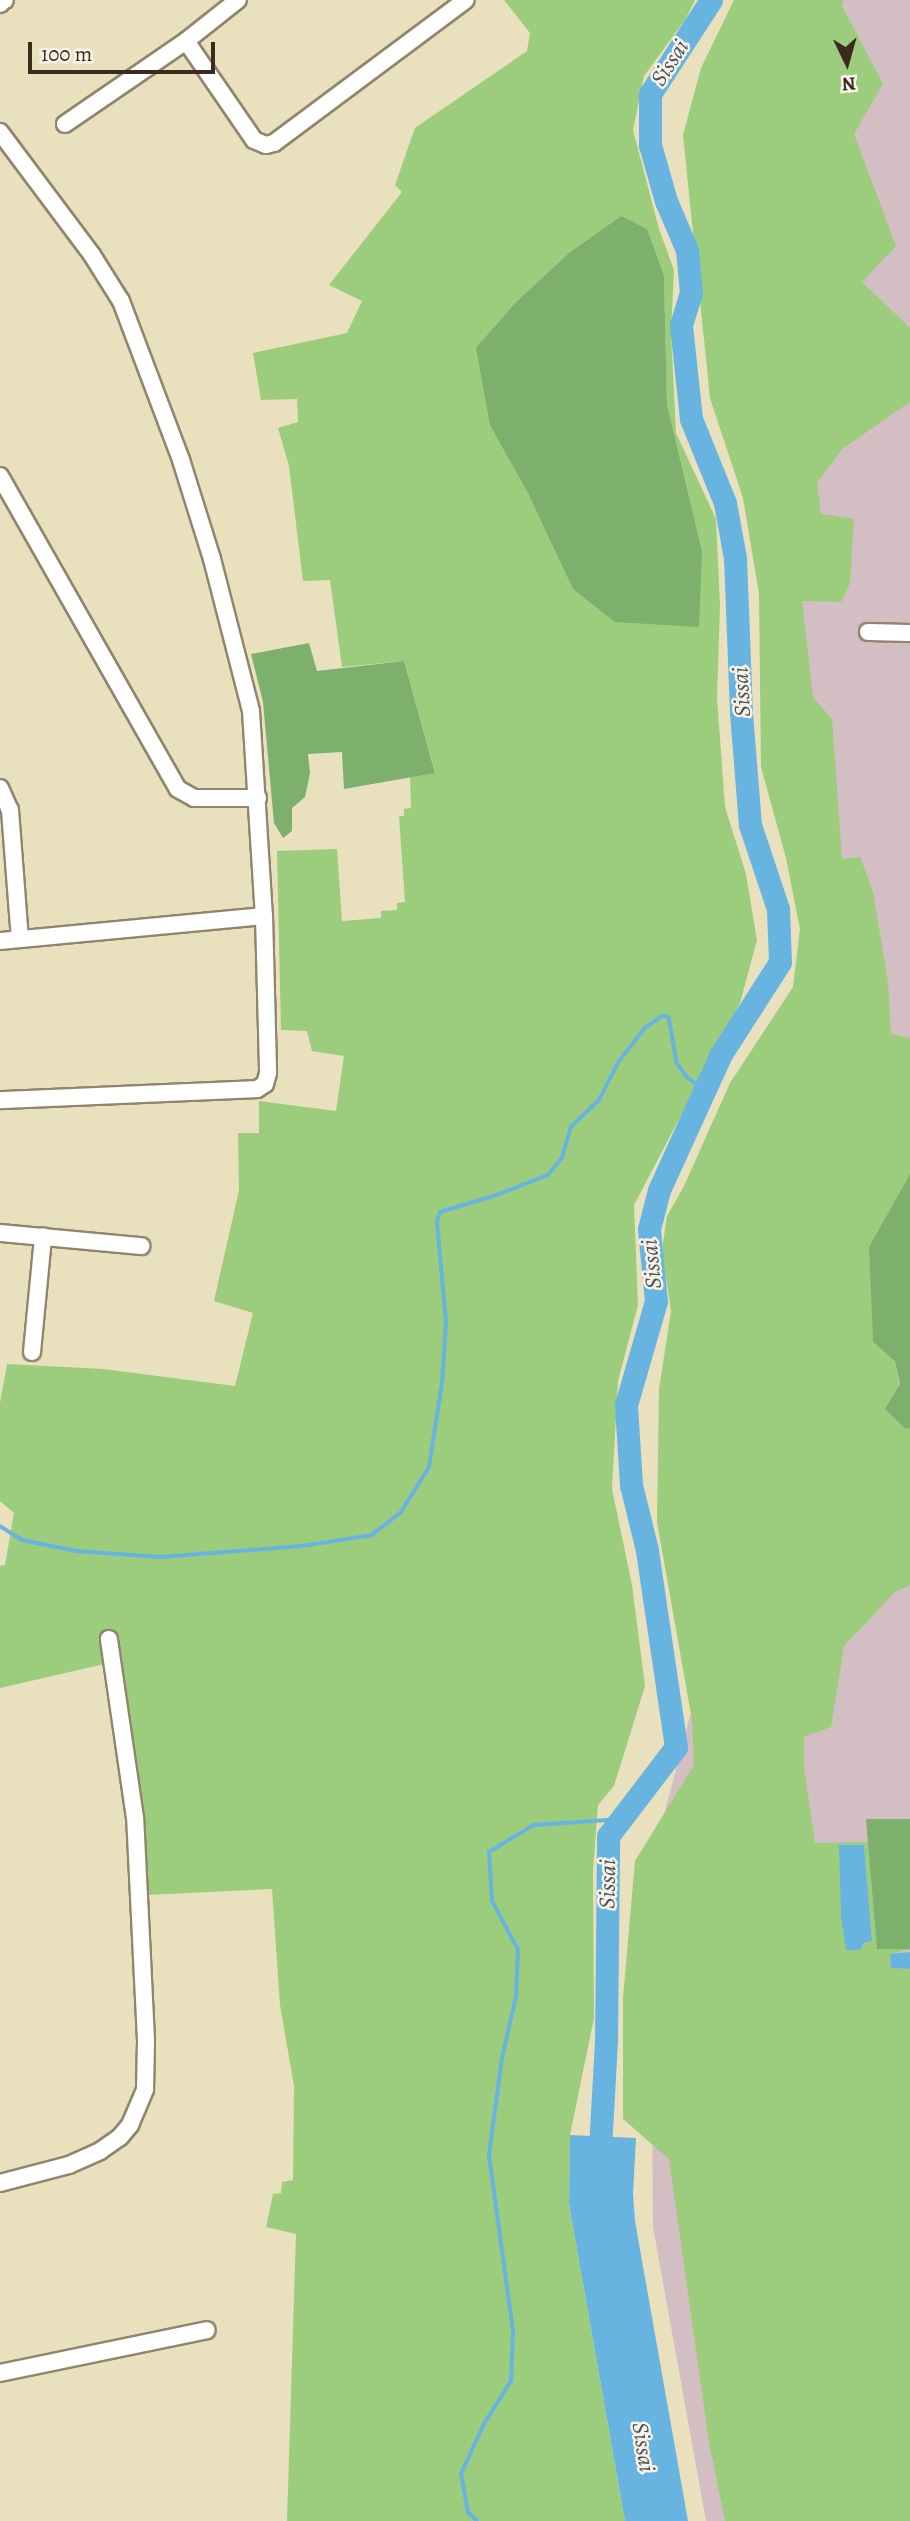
<!DOCTYPE html>
<style>
body{margin:0}
#map{position:relative;width:910px;height:2521px;overflow:hidden;background:#e9e0bd;font-family:Alegreya,serif}
div>[style]{position:absolute}
.industrial>*{inset:0;background:#d2bec3}
.green>*{inset:0;background:#9bcd7c}
.forest>*{inset:0;background:#7cb06c}
.water>*{inset:0;background:#68b4e1}
.stream>*{height:3.5px;margin:-1.75px;padding:0 1.75px;transform-origin:1.75px;border-radius:1.75px;background:#68b4e1}
.river>*{height:23px;margin:-11.5px;padding:0 11.5px;transform-origin:11.5px;border-radius:11.5px;background:#68b4e1}
.roads{filter:drop-shadow(2px 0 #92856e) drop-shadow(-2px 0 #92856e) drop-shadow(0 2px #92856e) drop-shadow(0 -2px #92856e)}
.minor>*{height:16px;margin:-8px;padding:0 8px;transform-origin:8px;border-radius:8px;background:#fff}
span{translate:-50% -50%;white-space:nowrap;text-align:center;line-height:1.15;-webkit-text-stroke:5px #f7f3e8;paint-order:stroke}
.water-label{font-size:23px;color:#485358;font-style:italic}
.north{position:absolute;left:812px;top:28px;width:70px;height:70px;-webkit-text-stroke:5px #f7f3e8;paint-order:stroke;rotate:175deg;font-size:19px;font-weight:700;line-height:28px;text-align:center;color:#3b2a1e}
.north::after{content:'';display:block;margin:auto;width:24px;height:32px;background:#3b2a1e;clip-path:polygon(50% 0,100% 100%,50% 72%,0 100%)}
.scale{position:absolute;left:28px;top:42px;width:187px;height:32px;box-sizing:border-box;border:4px solid #3b2a1e;border-top:0;padding-left:9px;font-size:21px;line-height:24px;white-space:nowrap;color:#3b2a1e;-webkit-text-stroke:5px #f7f3e8;paint-order:stroke}
</style>
<div id="map">
<div class="industrial">
<i style="clip-path:polygon(755px 0,910px 0,910px 2521px,706px 2521px,653px 2227px,650px 1868px,700px 1678px,811px 987px)"></i>
</div>
<div class="green">
<i style="clip-path:polygon(evenodd,504px 0,695px 0,685px 20px,644px 76px,633px 130px,659px 229px,674px 270px,671px 333px,676px 433px,716px 519px,720px 605px,717px 698px,725px 807px,746px 874px,757px 940px,740px 1003px,634px 1205px,638px 1305px,618px 1381px,612px 1489px,632px 1585px,645px 1686px,614px 1786px,598px 1805px,593px 1871px,594px 2018px,570px 2135px,569px 2204px,625px 2521px,287px 2521px,296px 2234px,266px 2227px,273px 2194px,281px 2193px,282px 2182px,293px 2180px,294px 2086px,280px 2005px,272px 1889px,147px 1895px,122px 1660px,0 1688px,0 1566px,5px 1565px,14px 1513px,0 1501px,0 1403px,7px 1364px,103px 1369px,235px 1386px,253px 1313px,214px 1301px,239px 1190px,238px 1133px,259px 1133px,259px 1101px,336px 1111px,344px 1056px,312px 1051px,307px 1031px,281px 1030px,277px 851px,337px 849px,342px 921px,381px 918px,381px 911px,397px 910px,397px 903px,405px 902px,399px 816px,404px 816px,404px 809px,411px 808px,410px 777px,435px 772px,404px 661px,342px 667px,330px 580px,303px 581px,289px 466px,278px 428px,298px 422px,297px 399px,261px 400px,253px 353px,347px 333px,362px 301px,329px 285px,402px 192px,395px 185px,415px 128px,527px 51px,530px 33px,504px 0,621px 216px,664px 276px,667px 405px,681px 471px,529px 495px,491px 425px,477px 348px,517px 301px,570px 252px,621px 216px)"></i>
<i style="clip-path:polygon(evenodd,734px 0,844px 0,842px 6px,883px 84px,854px 134px,896px 246px,862px 282px,910px 328px,910px 402px,842px 449px,817px 483px,821px 514px,854px 519px,850px 583px,841px 602px,802px 601px,813px 697px,832px 719px,842px 859px,860px 857px,873px 892px,888px 982px,891px 1034px,910px 1038px,910px 1174px,869px 1247px,873px 1342px,895px 1361px,906px 1429px,910px 1428px,910px 1585px,895px 1592px,844px 1646px,831px 1727px,804px 1737px,804px 1767px,815px 1843px,868px 1842px,877px 1949px,910px 1949px,890px 1954px,892px 1968px,910px 1969px,910px 2521px,725px 2521px,709px 2442px,669px 2159px,623px 2119px,623px 1998px,635px 1861px,694px 1765px,692px 1720px,657px 1522px,659px 1389px,671px 1311px,662px 1250px,667px 1216px,684px 1186px,730px 1083px,793px 987px,800px 929px,786px 858px,761px 767px,759px 594px,743px 498px,710px 398px,683px 135px,701px 68px,734px 0,864px 1845px,872px 1941px,846px 1950px,841px 1887px,864px 1845px)"></i>
</div>
<div class="forest">
<i style="clip-path:polygon(621px 216px,647px 229px,664px 276px,667px 405px,702px 552px,699px 627px,615px 622px,573px 589px,529px 495px,490px 425px,476px 348px,517px 301px,570px 252px)"></i>
<i style="clip-path:polygon(309px 643px,317px 671px,404px 661px,435px 773px,344px 789px,342px 752px,308px 754px,310px 773px,305px 797px,292px 808px,292px 831px,283px 838px,274px 823px,263px 702px,251px 654px)"></i>
<i style="clip-path:polygon(910px 1174px,910px 1428px,906px 1429px,885px 1409px,900px 1384px,895px 1361px,873px 1342px,869px 1247px)"></i>
<i style="clip-path:polygon(866px 1819px,910px 1819px,910px 1949px,877px 1949px)"></i>
</div>
<div class="water">
<i style="clip-path:polygon(839px 1845px,864px 1845px,872px 1941px,864px 1943px,860px 1950px,846px 1950px,841px 1917px)"></i>
<i style="clip-path:polygon(910px 1952px,910px 1969px,891px 1968px,890px 1954px)"></i>
<i style="clip-path:polygon(570px 2135px,636px 2138px,633px 2194px,635px 2221px,688px 2521px,625px 2521px,569px 2204px)"></i>
</div>
<div class="stream">
<i style="left:0;top:1526px;width:26px;rotate:32deg"></i>
<i style="left:22px;top:1540px;width:55px;rotate:11.5deg"></i>
<i style="left:76px;top:1551px;width:85px;rotate:4deg"></i>
<i style="left:161px;top:1557px;width:141px;rotate:-4.5deg"></i>
<i style="left:302px;top:1546px;width:71px;rotate:-8.9deg"></i>
<i style="left:372px;top:1535px;width:37px;rotate:-38deg"></i>
<i style="left:401px;top:1512px;width:53px;rotate:-58.1deg"></i>
<i style="left:429px;top:1467px;width:85px;rotate:-81.2deg"></i>
<i style="left:442px;top:1383px;width:60px;rotate:-86.2deg"></i>
<i style="left:446px;top:1323px;width:101px;rotate:-95.1deg"></i>
<i style="left:437px;top:1222px;width:10px;rotate:-73deg"></i>
<i style="left:440px;top:1212px;width:59px;rotate:-16.6deg"></i>
<i style="left:497px;top:1195px;width:55px;rotate:-21.4deg"></i>
<i style="left:548px;top:1175px;width:22px;rotate:-51deg"></i>
<i style="left:562px;top:1158px;width:32px;rotate:-74deg"></i>
<i style="left:571px;top:1127px;width:39px;rotate:-44deg"></i>
<i style="left:599px;top:1100px;width:44px;rotate:-62.9deg"></i>
<i style="left:619px;top:1061px;width:42px;rotate:-51.8deg"></i>
<i style="left:645px;top:1028px;width:21px;rotate:-35deg"></i>
<i style="left:662px;top:1016px;width:7px;rotate:8deg"></i>
<i style="left:669px;top:1017px;width:47px;rotate:80.1deg"></i>
<i style="left:677px;top:1063px;width:17px;rotate:54deg"></i>
<i style="left:687px;top:1077px;width:22px;rotate:36deg"></i>
<i style="left:477px;top:2521px;width:12px;rotate:-138deg"></i>
<i style="left:468px;top:2513px;width:40px;rotate:-100deg"></i>
<i style="left:461px;top:2474px;width:55px;rotate:-65.3deg"></i>
<i style="left:484px;top:2424px;width:51px;rotate:-57.9deg"></i>
<i style="left:511px;top:2381px;width:50px;rotate:-87.7deg"></i>
<i style="left:513px;top:2331px;width:178px;rotate:-97.8deg"></i>
<i style="left:489px;top:2155px;width:98px;rotate:-82.4deg"></i>
<i style="left:502px;top:2058px;width:63px;rotate:-77.1deg"></i>
<i style="left:516px;top:1997px;width:47px;rotate:-87.6deg"></i>
<i style="left:518px;top:1950px;width:55px;rotate:-118deg"></i>
<i style="left:492px;top:1901px;width:49px;rotate:-93.5deg"></i>
<i style="left:489px;top:1852px;width:52px;rotate:-31deg"></i>
<i style="left:534px;top:1825px;width:88px;rotate:-3.9deg"></i>
</div>
<div class="river">
<i style="left:599px;top:2166px;width:125px;rotate:-86.8deg"></i>
<i style="left:606px;top:2041px;width:205px;rotate:-89.4deg"></i>
<i style="left:608px;top:1836px;width:112px;rotate:-52.6deg"></i>
<i style="left:676px;top:1747px;width:199px;rotate:-98.4deg"></i>
<i style="left:647px;top:1550px;width:67px;rotate:-103.8deg"></i>
<i style="left:631px;top:1485px;width:80px;rotate:-93.6deg"></i>
<i style="left:626px;top:1405px;width:108px;rotate:-73.9deg"></i>
<i style="left:656px;top:1301px;width:72px;rotate:-95.6deg"></i>
<i style="left:649px;top:1229px;width:40px;rotate:-75.6deg"></i>
<i style="left:659px;top:1190px;width:149px;rotate:-65.5deg"></i>
<i style="left:721px;top:1054px;width:109px;rotate:-57.3deg"></i>
<i style="left:780px;top:962px;width:53px;rotate:-92.2deg"></i>
<i style="left:778px;top:909px;width:89px;rotate:-108.4deg"></i>
<i style="left:750px;top:825px;width:112px;rotate:-94.6deg"></i>
<i style="left:741px;top:713px;width:155px;rotate:-92.2deg"></i>
<i style="left:735px;top:558px;width:56px;rotate:-100.3deg"></i>
<i style="left:725px;top:503px;width:91px;rotate:-112deg"></i>
<i style="left:691px;top:419px;width:95px;rotate:-96.1deg"></i>
<i style="left:681px;top:325px;width:34px;rotate:-73deg"></i>
<i style="left:691px;top:293px;width:43px;rotate:-95.3deg"></i>
<i style="left:687px;top:250px;width:53px;rotate:-113.2deg"></i>
<i style="left:666px;top:201px;width:58px;rotate:-105.9deg"></i>
<i style="left:650px;top:145px;width:51px;rotate:-90deg"></i>
<i style="left:650px;top:94px;width:112px;rotate:-57deg"></i>
</div>
<div class="roads">
<div class="minor">
<i style="left:0;top:4px;width:6px;rotate:-39deg"></i>
<i style="left:186px;top:41px;width:120px;rotate:55.5deg"></i>
<i style="left:254px;top:140px;width:13px;rotate:23deg"></i>
<i style="left:266px;top:145px;width:8px;rotate:-14deg"></i>
<i style="left:274px;top:143px;width:239px;rotate:-36.7deg"></i>
<i style="left:65px;top:124px;width:147px;rotate:-34.4deg"></i>
<i style="left:186px;top:41px;width:66px;rotate:-38.3deg"></i>
<i style="left:0;top:132px;width:154px;rotate:53.2deg"></i>
<i style="left:92px;top:255px;width:54px;rotate:57.8deg"></i>
<i style="left:121px;top:301px;width:170px;rotate:69.3deg"></i>
<i style="left:181px;top:460px;width:104px;rotate:72.6deg"></i>
<i style="left:212px;top:559px;width:157px;rotate:75.6deg"></i>
<i style="left:251px;top:711px;width:205px;rotate:86.4deg"></i>
<i style="left:264px;top:916px;width:157px;rotate:88.5deg"></i>
<i style="left:268px;top:1073px;width:11px;rotate:105deg"></i>
<i style="left:265px;top:1084px;width:9px;rotate:148deg"></i>
<i style="left:257px;top:1089px;width:257px;rotate:177.5deg"></i>
<i style="left:0;top:476px;width:360px;rotate:60.4deg"></i>
<i style="left:178px;top:789px;width:18px;rotate:29deg"></i>
<i style="left:194px;top:798px;width:64px"></i>
<i style="left:868px;top:632px;width:42px;rotate:1.4deg"></i>
<i style="left:0;top:788px;width:24px;rotate:66deg"></i>
<i style="left:10px;top:810px;width:129px;rotate:85.6deg"></i>
<i style="left:0;top:941px;width:265px;rotate:-5.4deg"></i>
<i style="left:0;top:1233px;width:142px;rotate:5.3deg"></i>
<i style="left:32px;top:1352px;width:116px;rotate:-84.5deg"></i>
<i style="left:0;top:2183px;width:71px;rotate:-14.6deg"></i>
<i style="left:69px;top:2165px;width:34px;rotate:-24deg"></i>
<i style="left:100px;top:2151px;width:24px;rotate:-35deg"></i>
<i style="left:120px;top:2137px;width:16px;rotate:-50deg"></i>
<i style="left:130px;top:2125px;width:39px;rotate:-67deg"></i>
<i style="left:145px;top:2089px;width:49px;rotate:-88.8deg"></i>
<i style="left:146px;top:2040px;width:222px;rotate:-92.8deg"></i>
<i style="left:135px;top:1818px;width:181px;rotate:-98.3deg"></i>
<i style="left:0;top:2373px;width:211px;rotate:-11.7deg"></i>
</div>
</div>
<div class="water-label">
<span style="left:670px;top:63px;rotate:-57deg">Sissai</span>
<span style="left:742px;top:692px;rotate:-93deg">Sissai</span>
<span style="left:652px;top:1264px;rotate:-95deg">Sissai</span>
<span style="left:608px;top:1884px;rotate:-89deg">Sissai</span>
<span style="left:643px;top:2447px;rotate:81deg">Sissai</span>
</div>
<div class="north">N</div>
<div class="scale">100 m</div>
</div>
